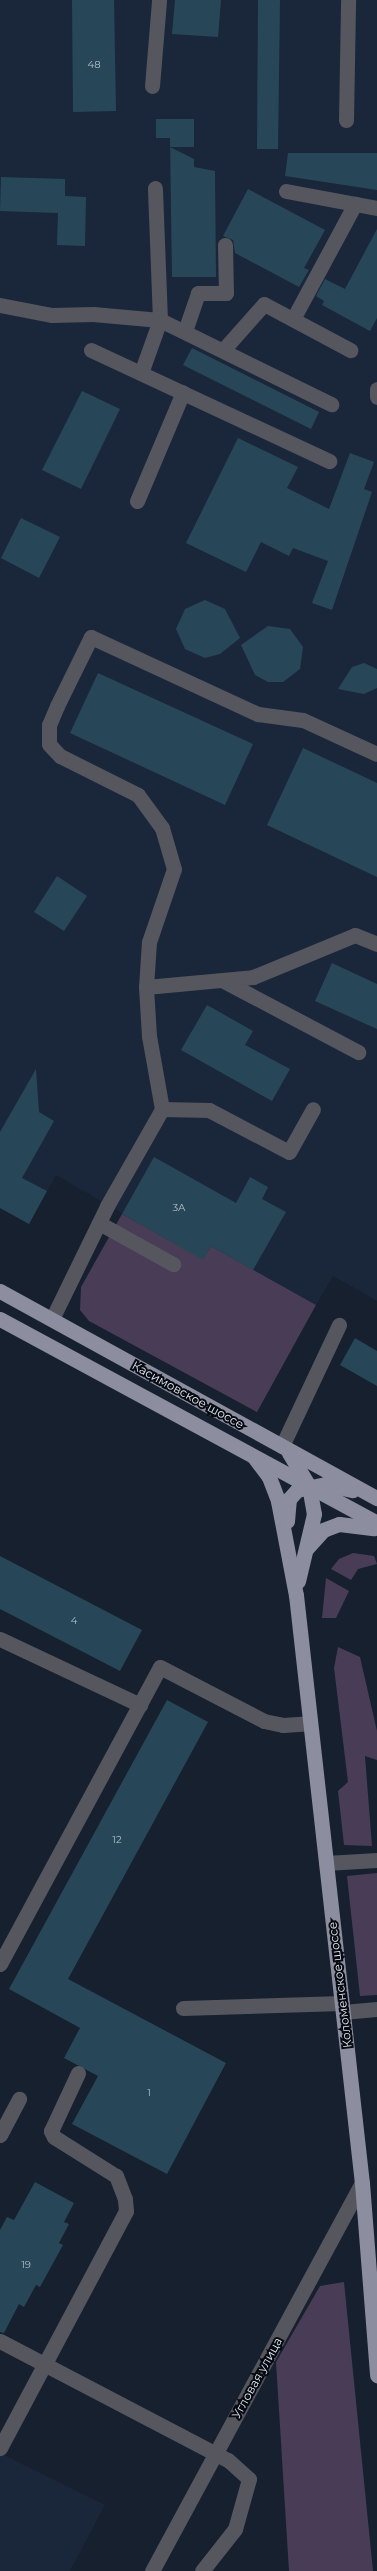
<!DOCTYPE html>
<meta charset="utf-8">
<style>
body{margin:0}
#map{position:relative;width:377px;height:2571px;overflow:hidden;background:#16202e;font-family:Montserrat,sans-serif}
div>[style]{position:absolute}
.built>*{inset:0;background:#1a273b}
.green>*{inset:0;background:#493c56}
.building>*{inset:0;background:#274758}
.minor>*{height:15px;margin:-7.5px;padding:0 7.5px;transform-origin:7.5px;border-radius:7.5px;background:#56565f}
.major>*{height:15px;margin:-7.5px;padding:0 7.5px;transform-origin:7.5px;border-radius:7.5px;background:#8c8d9f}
span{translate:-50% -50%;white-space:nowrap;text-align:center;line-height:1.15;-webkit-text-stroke:4px #060910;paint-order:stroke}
.number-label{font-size:10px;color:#b2c0cc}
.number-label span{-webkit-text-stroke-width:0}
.street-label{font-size:12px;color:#e1e8f2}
</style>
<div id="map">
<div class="built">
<i style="clip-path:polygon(0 0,377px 0,377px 1301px,333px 1276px,316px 1305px,212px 1246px,203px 1260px,56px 1175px,29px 1224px,0 1208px)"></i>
<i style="clip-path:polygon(0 2453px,105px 2505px,70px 2571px,0 2571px)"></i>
</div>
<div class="green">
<i style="clip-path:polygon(122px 1214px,203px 1259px,211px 1246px,316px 1305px,257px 1412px,89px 1321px,80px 1310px,81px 1287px)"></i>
<i style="clip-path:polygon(353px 1553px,374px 1556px,377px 1564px,358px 1569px,351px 1580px,331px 1569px,339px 1559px)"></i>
<i style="clip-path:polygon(326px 1578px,349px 1591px,336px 1618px,322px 1618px)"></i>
<i style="clip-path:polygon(338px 1647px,360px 1657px,377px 1731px,377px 1760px,365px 1756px,372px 1846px,344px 1845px,338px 1791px,348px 1782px,334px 1668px)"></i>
<i style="clip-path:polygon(377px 1873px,377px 1995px,360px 1996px,347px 1876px)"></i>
<i style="clip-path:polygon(344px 2282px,373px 2571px,289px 2571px,276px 2362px,320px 2286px)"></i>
</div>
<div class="building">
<i style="clip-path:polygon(72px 0,114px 0,116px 111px,73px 112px)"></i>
<i style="clip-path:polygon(175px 0,221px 0,218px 37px,172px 34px)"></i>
<i style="clip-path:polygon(258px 0,280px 0,278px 149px,257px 149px)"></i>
<i style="clip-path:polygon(156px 119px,194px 119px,194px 147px,170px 147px,194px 159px,194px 167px,215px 171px,216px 277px,172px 277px,170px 138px,156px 138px)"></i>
<i style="clip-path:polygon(288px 153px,377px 153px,377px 190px,285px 176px)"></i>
<i style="clip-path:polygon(1px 177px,65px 179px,65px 196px,86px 197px,85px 246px,57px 245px,58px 213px,0 211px)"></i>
<i style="clip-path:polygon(248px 189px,325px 230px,304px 268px,309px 270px,299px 287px,235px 253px,233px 240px,223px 236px)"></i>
<i style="clip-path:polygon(377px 229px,377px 318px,370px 331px,322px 305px,324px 301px,316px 296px,325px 279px,345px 289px)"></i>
<i style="clip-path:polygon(192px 348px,319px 412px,311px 429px,183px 365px)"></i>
<i style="clip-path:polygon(82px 391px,120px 409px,81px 489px,42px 470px)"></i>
<i style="clip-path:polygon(238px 438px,298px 467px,287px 488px,329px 509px,350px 453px,374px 462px,364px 489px,372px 492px,332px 610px,312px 603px,328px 561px,293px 548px,289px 556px,261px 542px,246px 572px,186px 543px)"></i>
<i style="clip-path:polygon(21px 518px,60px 537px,39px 578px,1px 558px)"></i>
<i style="clip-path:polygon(205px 600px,225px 609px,240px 638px,220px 654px,205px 658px,185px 649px,176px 629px,185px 609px)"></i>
<i style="clip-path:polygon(268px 626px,290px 629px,303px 647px,300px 669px,283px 682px,268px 682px,255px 675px,241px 645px)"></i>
<i style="clip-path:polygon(364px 663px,377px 669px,377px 688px,364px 694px,338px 689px,352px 667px)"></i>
<i style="clip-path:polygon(98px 673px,253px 744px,225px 805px,70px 733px)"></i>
<i style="clip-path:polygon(303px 748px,377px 783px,377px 877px,267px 825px)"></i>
<i style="clip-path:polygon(57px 876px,87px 896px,64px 931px,34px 912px)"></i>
<i style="clip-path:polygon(332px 963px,377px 984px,377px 1029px,315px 1001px)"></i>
<i style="clip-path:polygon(207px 1005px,253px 1031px,245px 1045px,290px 1069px,272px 1101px,181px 1050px)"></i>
<i style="clip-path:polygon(36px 1069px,39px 1112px,54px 1121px,22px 1178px,47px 1191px,29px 1224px,0 1208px,0 1132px)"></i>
<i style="clip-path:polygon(154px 1157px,236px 1203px,250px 1177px,268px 1187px,262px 1199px,286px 1212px,253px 1270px,211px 1246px,203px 1260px,122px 1214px)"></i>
<i style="clip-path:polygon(355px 1338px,377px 1351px,377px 1386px,340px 1365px)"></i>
<i style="clip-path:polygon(0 1556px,142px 1630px,120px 1671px,0 1609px)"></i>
<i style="clip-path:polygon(167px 1700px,208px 1722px,68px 1979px,226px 2063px,167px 2174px,72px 2124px,98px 2076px,64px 2058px,80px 2028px,9px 1989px)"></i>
<i style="clip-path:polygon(35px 2182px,74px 2203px,64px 2222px,69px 2224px,59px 2243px,63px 2245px,40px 2287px,36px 2285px,24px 2307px,19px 2304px,4px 2333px,0 2332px,0 2230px,7px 2217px,14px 2220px)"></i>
</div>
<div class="minor">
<i style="left:152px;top:86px;width:86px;rotate:-85.3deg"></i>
<i style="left:346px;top:120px;width:120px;rotate:-89deg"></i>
<i style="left:286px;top:191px;width:93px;rotate:10.6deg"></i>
<i style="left:0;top:305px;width:53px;rotate:10.9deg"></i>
<i style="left:52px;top:315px;width:41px;rotate:-1.4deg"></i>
<i style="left:93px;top:314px;width:67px;rotate:5.1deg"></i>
<i style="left:160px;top:320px;width:191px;rotate:26.2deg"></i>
<i style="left:293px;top:319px;width:131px;rotate:-61.7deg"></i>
<i style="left:185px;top:331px;width:40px;rotate:-71.1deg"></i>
<i style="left:198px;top:293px;width:28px"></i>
<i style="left:226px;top:293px;width:48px;rotate:-91.2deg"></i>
<i style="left:224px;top:349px;width:60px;rotate:-48.4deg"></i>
<i style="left:264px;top:304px;width:98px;rotate:28.1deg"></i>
<i style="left:91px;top:350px;width:263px;rotate:25deg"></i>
<i style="left:141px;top:373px;width:56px;rotate:-70.3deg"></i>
<i style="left:160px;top:320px;width:132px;rotate:-92.2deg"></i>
<i style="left:377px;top:389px;width:8px;rotate:90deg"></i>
<i style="left:137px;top:501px;width:118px;rotate:-67.1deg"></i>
<i style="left:224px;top:981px;width:152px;rotate:27.9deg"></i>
<i style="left:146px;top:987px;width:107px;rotate:-5.3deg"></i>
<i style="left:253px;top:977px;width:110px;rotate:-22.4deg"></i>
<i style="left:355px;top:935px;width:24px;rotate:22deg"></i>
<i style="left:162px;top:1109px;width:47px;rotate:1.2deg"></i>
<i style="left:209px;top:1110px;width:90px;rotate:27.7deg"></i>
<i style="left:289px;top:1152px;width:49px;rotate:-60.8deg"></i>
<i style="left:99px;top:1223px;width:85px;rotate:29deg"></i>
<i style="left:52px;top:1319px;width:126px;rotate:-64deg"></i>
<i style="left:107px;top:1206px;width:112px;rotate:-60.4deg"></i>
<i style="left:162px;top:1109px;width:74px;rotate:-100.1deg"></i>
<i style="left:149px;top:1036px;width:49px;rotate:-93.5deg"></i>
<i style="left:146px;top:987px;width:45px;rotate:-86.2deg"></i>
<i style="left:149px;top:942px;width:77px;rotate:-71.1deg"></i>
<i style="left:174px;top:869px;width:43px;rotate:-106.3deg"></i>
<i style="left:162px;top:828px;width:41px;rotate:-126deg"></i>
<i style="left:138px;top:795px;width:87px;rotate:-153.4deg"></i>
<i style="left:60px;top:756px;width:16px;rotate:-133deg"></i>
<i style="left:49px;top:744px;width:19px;rotate:-90deg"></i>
<i style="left:49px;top:725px;width:21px;rotate:-67deg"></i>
<i style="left:57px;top:706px;width:77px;rotate:-63.8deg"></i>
<i style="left:91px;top:637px;width:184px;rotate:24.8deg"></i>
<i style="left:258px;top:714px;width:45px;rotate:7.6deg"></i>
<i style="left:303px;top:720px;width:81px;rotate:24.7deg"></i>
<i style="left:282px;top:1446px;width:134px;rotate:-64.8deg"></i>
<i style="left:0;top:1639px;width:155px;rotate:25.2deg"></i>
<i style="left:326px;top:1863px;width:51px;rotate:-3.4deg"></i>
<i style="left:0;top:1964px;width:337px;rotate:-61.7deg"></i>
<i style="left:160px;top:1667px;width:117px;rotate:27.4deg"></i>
<i style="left:264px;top:1721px;width:19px;rotate:12deg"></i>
<i style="left:283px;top:1725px;width:26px;rotate:-4deg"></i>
<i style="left:183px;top:2008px;width:159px;rotate:-1.8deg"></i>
<i style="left:343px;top:2012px;width:34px;rotate:-5deg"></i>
<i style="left:0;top:2135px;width:41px;rotate:-62.2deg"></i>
<i style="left:0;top:2341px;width:257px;rotate:27.6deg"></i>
<i style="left:228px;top:2460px;width:28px;rotate:42deg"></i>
<i style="left:249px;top:2479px;width:52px;rotate:105.6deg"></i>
<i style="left:235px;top:2529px;width:53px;rotate:128.2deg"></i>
<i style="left:0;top:2448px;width:268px;rotate:-62deg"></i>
<i style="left:126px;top:2211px;width:12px;rotate:-95deg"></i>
<i style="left:125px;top:2199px;width:25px;rotate:-111deg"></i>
<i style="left:116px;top:2176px;width:73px;rotate:-147.8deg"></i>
<i style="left:54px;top:2137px;width:7px;rotate:-117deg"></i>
<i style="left:51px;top:2131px;width:64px;rotate:-65deg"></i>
<i style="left:152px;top:2571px;width:441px;rotate:-61.6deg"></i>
</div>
<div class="major">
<i style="left:0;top:1291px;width:430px;rotate:28.8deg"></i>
<i style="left:0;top:1319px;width:429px;rotate:28.4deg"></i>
<i style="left:289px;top:1453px;width:39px;rotate:59deg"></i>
<i style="left:309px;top:1486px;width:28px;rotate:80deg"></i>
<i style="left:314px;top:1514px;width:69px;rotate:103.4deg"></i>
<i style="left:254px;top:1457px;width:25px;rotate:53deg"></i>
<i style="left:269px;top:1477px;width:26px;rotate:69deg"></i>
<i style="left:278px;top:1501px;width:96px;rotate:79.2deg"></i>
<i style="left:296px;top:1595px;width:592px;rotate:83.6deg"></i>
<i style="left:362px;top:2183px;width:193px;rotate:85.5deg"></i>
<i style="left:287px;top:1521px;width:22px;rotate:-85deg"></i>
<i style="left:289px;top:1499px;width:12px;rotate:-48deg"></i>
<i style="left:297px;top:1490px;width:29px;rotate:-12deg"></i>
<i style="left:325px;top:1484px;width:28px;rotate:13deg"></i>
<i style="left:307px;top:1548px;width:24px;rotate:-48deg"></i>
<i style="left:323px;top:1530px;width:17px;rotate:-21deg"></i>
<i style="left:339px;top:1524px;width:35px;rotate:7deg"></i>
</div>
<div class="number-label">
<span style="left:94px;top:65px">48</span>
<span style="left:179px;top:1208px">3А</span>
<span style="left:74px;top:1621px">4</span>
<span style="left:117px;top:1840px">12</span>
<span style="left:149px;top:2093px">1</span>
<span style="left:26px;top:2265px">19</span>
</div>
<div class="street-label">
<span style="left:188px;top:1395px;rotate:29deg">Касимовское шоссе</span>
<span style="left:340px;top:1985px;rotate:-97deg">Коломенское шоссе</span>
<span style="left:257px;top:2378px;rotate:-61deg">Угловая улица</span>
</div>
</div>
